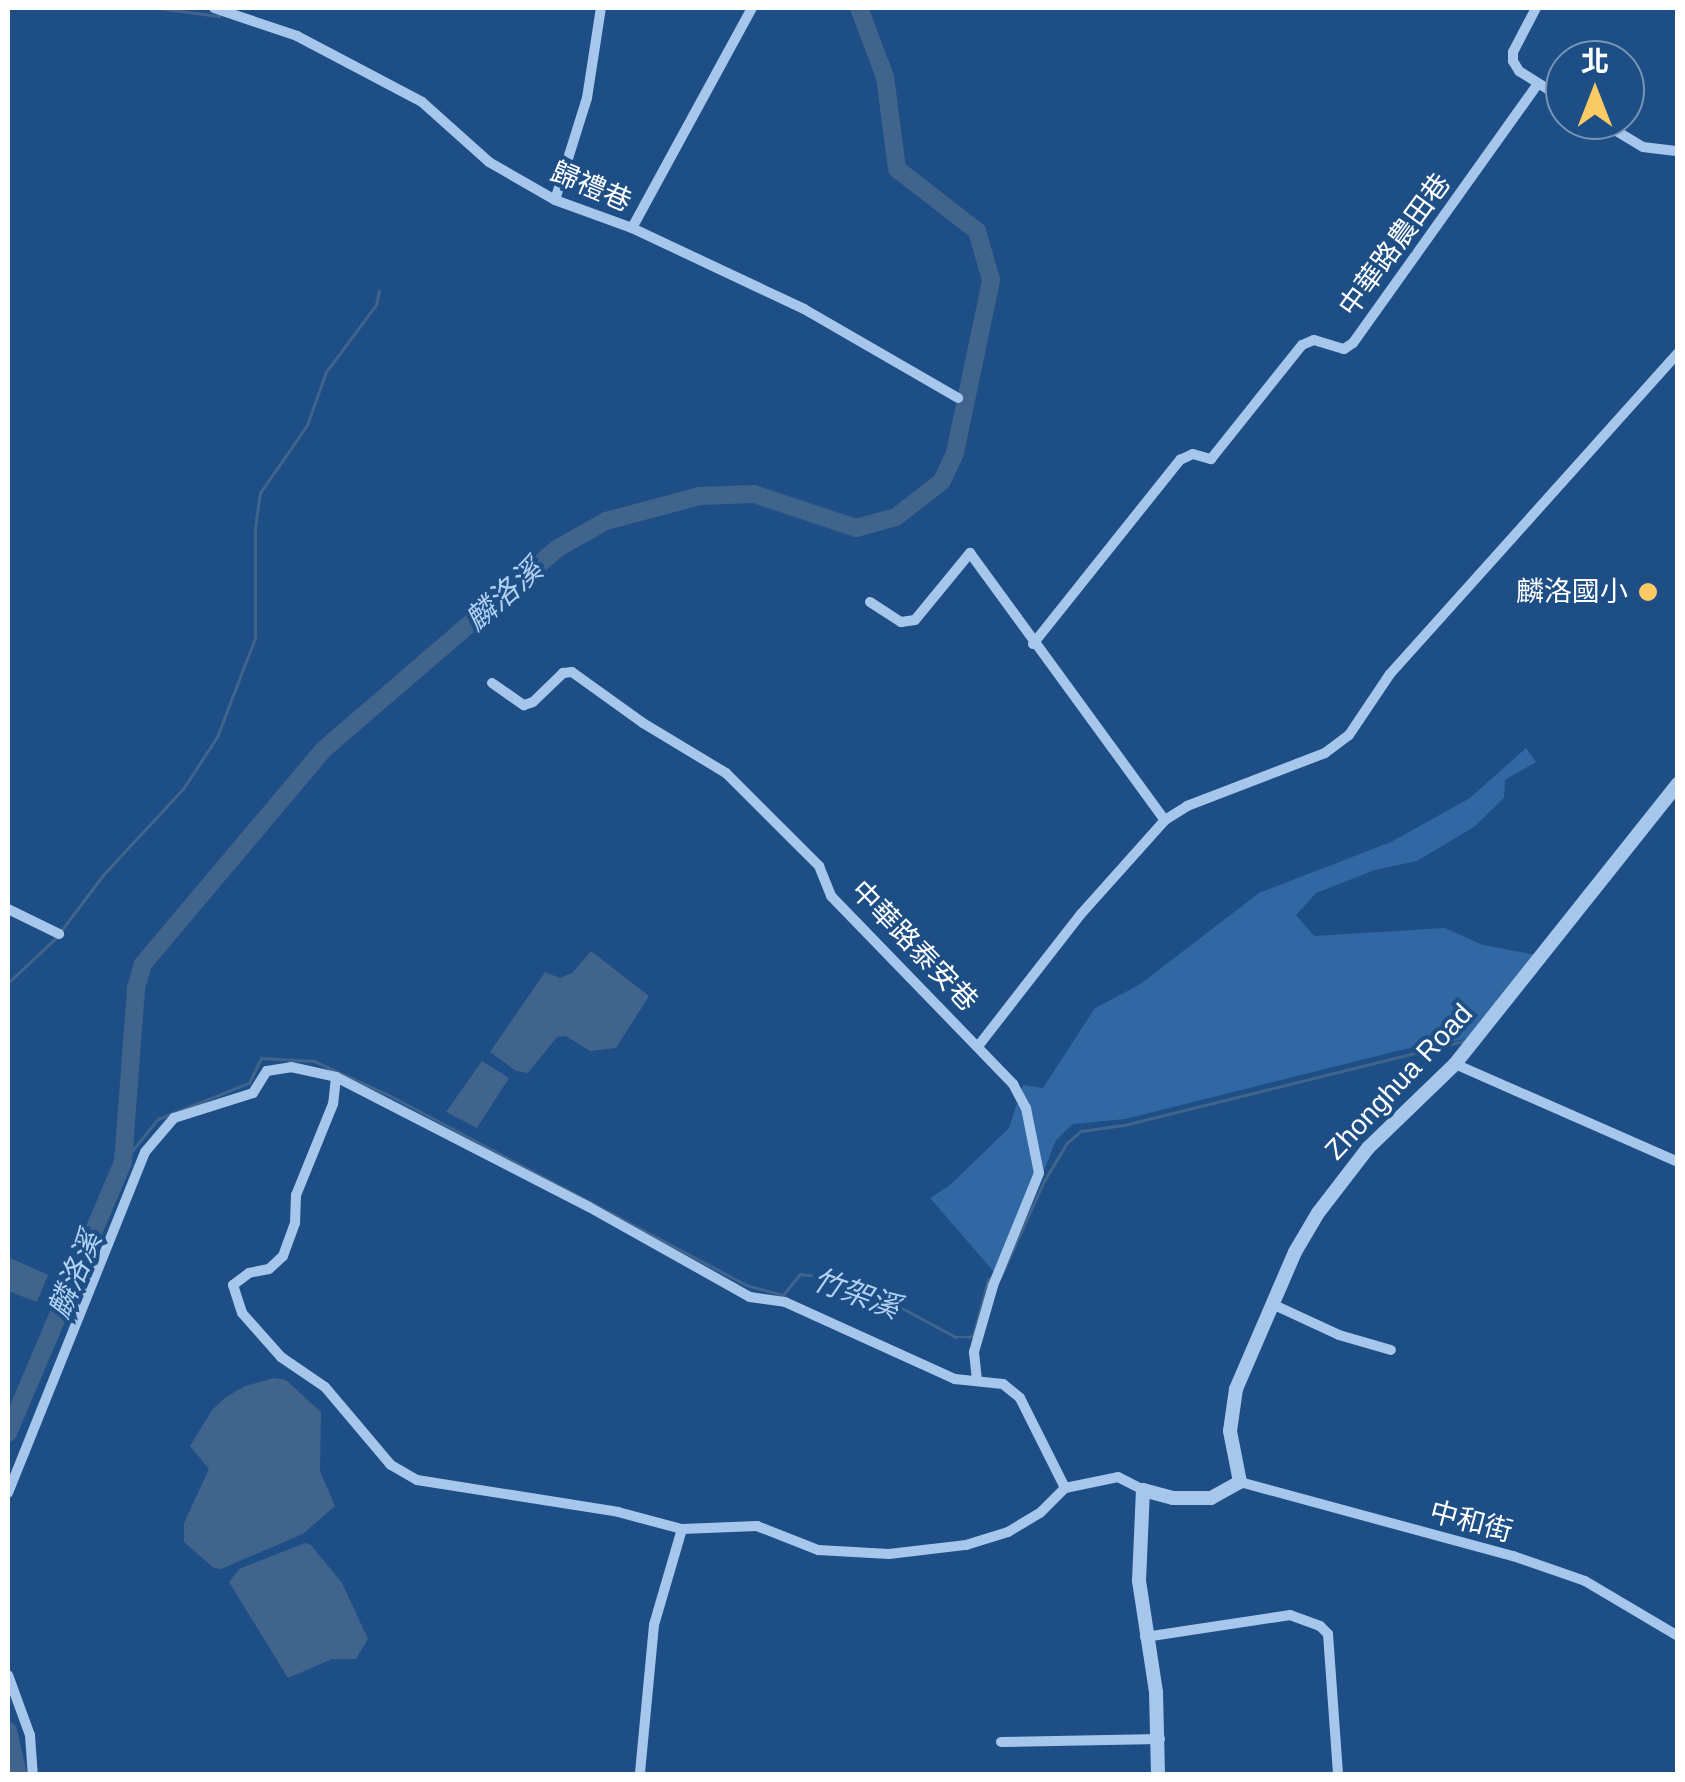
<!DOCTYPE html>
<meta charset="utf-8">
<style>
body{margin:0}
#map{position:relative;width:1685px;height:1782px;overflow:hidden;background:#1d4e86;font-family:Helvetica,"Noto Sans TC",sans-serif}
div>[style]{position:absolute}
.green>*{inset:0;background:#3168a4}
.water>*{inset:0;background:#40648c}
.stream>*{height:2.5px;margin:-1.25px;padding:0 1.25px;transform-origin:1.25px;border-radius:1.25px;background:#40648c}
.river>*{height:18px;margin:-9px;padding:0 9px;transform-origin:9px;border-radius:9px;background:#40648c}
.minor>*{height:10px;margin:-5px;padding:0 5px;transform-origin:5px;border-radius:5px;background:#a6c7eb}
.tertiary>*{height:14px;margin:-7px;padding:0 7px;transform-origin:7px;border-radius:7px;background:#a6c7eb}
.dots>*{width:28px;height:28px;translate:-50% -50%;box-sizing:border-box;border:5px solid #1d4e86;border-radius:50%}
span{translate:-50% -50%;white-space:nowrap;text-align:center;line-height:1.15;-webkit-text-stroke:8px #1d4e86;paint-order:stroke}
.street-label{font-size:28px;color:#fff}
.poi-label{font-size:28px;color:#fff}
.right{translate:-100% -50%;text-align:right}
.water-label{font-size:30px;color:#b1d1f2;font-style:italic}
.frame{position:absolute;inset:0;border:10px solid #fff;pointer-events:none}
.north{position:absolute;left:1545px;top:40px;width:100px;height:100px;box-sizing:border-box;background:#1d4e86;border:2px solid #7795b6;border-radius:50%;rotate:0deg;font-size:28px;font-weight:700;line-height:40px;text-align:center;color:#fff}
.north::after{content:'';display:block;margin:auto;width:35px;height:45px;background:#faca64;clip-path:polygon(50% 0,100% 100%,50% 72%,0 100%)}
</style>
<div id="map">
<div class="green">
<i style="clip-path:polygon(1526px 748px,1536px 762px,1505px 780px,1504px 798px,1474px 827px,1417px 861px,1375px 870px,1316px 893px,1296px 915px,1314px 936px,1445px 928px,1483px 945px,1536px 955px,1472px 1038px,1401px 1050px,1125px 1119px,1073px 1124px,1056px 1140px,1001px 1280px,930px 1198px,950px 1185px,1009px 1128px,1023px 1085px,1043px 1088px,1095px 1008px,1139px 985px,1259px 893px,1391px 842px,1470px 798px)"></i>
</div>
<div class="water">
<i style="clip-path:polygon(591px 951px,649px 996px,616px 1048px,590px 1051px,566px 1036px,557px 1037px,528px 1073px,516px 1071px,490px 1052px,545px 972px,560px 978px,572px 973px)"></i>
<i style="clip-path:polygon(482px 1061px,509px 1078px,477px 1128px,446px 1112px)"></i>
<i style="clip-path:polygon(8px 1257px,48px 1275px,37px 1302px,8px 1291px)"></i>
<i style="clip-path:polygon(274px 1378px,286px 1380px,321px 1412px,320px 1471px,335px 1506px,303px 1534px,221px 1569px,214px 1568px,184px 1542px,184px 1523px,209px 1469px,190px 1446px,212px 1410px,226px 1397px,245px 1386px)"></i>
<i style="clip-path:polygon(305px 1543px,311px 1545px,342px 1583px,368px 1639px,356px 1659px,332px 1659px,288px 1678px,229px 1582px,239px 1569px)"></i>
</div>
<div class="stream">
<i style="left:158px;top:8px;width:62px;rotate:7.5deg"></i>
<i style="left:61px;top:931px;width:70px;rotate:-53.1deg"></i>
<i style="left:103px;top:875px;width:117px;rotate:-47.1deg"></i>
<i style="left:183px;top:789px;width:62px;rotate:-56.8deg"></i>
<i style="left:217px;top:737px;width:106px;rotate:-69deg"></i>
<i style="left:255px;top:638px;width:110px;rotate:-90deg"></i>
<i style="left:255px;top:528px;width:35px;rotate:-82deg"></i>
<i style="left:260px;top:493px;width:83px;rotate:-55.3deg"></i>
<i style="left:307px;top:425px;width:56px;rotate:-70.3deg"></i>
<i style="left:326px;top:372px;width:84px;rotate:-53.3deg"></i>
<i style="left:376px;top:305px;width:14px;rotate:-78deg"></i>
<i style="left:8px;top:983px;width:66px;rotate:-43.2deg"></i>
<i style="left:123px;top:1162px;width:55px;rotate:-50.9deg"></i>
<i style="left:158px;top:1119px;width:98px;rotate:-21.6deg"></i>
<i style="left:249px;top:1083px;width:28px;rotate:-64deg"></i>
<i style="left:261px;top:1058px;width:53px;rotate:3.2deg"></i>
<i style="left:314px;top:1061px;width:85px;rotate:24.4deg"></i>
<i style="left:391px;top:1096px;width:402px;rotate:28deg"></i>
<i style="left:746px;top:1285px;width:38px;rotate:15deg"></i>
<i style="left:783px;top:1295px;width:27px;rotate:-51deg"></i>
<i style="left:800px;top:1274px;width:17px;rotate:7deg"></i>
<i style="left:817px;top:1276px;width:95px;rotate:20.9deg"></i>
<i style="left:906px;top:1310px;width:57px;rotate:28.4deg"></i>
<i style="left:956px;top:1337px;width:12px"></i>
<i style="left:968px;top:1337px;width:5px;rotate:-11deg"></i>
<i style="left:973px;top:1336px;width:58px;rotate:-75deg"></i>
<i style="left:988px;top:1280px;width:6px;rotate:-39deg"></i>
<i style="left:1001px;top:1276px;width:104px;rotate:-65.6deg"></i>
<i style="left:1044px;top:1181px;width:44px;rotate:-58.8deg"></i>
<i style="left:1067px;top:1143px;width:18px;rotate:-41deg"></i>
<i style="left:1081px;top:1131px;width:43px;rotate:-7.9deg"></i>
<i style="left:1124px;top:1125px;width:353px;rotate:-13.9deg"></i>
</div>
<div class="river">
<i style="left:8px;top:1433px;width:294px;rotate:-67deg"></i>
<i style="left:123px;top:1162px;width:174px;rotate:-85.7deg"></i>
<i style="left:136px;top:988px;width:25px;rotate:-74deg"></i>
<i style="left:143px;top:964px;width:280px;rotate:-49.9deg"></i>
<i style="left:323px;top:750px;width:310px;rotate:-40.7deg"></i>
<i style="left:558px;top:548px;width:55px;rotate:-29.4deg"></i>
<i style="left:606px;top:521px;width:97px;rotate:-14.9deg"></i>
<i style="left:700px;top:496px;width:54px;rotate:-2.1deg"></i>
<i style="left:754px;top:494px;width:108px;rotate:18.4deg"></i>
<i style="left:856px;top:528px;width:41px;rotate:-15.4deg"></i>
<i style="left:896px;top:517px;width:58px;rotate:-38deg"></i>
<i style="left:942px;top:481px;width:31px;rotate:-65deg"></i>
<i style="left:955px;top:453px;width:177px;rotate:-78.2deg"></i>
<i style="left:991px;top:280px;width:51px;rotate:-105.9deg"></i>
<i style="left:977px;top:231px;width:101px;rotate:-142.2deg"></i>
<i style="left:897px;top:169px;width:93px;rotate:-97.4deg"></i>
<i style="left:885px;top:77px;width:74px;rotate:-110.6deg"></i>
<i style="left:8px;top:1731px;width:44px;rotate:76.9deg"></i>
</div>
<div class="minor">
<i style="left:214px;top:8px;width:88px;rotate:18.6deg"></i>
<i style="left:297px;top:36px;width:141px;rotate:27.8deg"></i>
<i style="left:422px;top:102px;width:90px;rotate:41.8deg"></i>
<i style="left:489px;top:162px;width:76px;rotate:29.9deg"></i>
<i style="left:555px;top:200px;width:82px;rotate:20deg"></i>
<i style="left:632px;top:228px;width:190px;rotate:25.2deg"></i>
<i style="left:804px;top:309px;width:178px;rotate:30deg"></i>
<i style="left:1536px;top:8px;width:50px;rotate:117.6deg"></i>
<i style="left:1513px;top:52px;width:9px;rotate:90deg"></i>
<i style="left:1513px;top:61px;width:12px;rotate:59deg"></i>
<i style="left:1519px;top:71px;width:54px;rotate:32.2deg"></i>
<i style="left:1598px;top:120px;width:52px;rotate:31deg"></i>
<i style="left:1643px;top:147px;width:35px;rotate:7deg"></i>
<i style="left:555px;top:200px;width:107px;rotate:-72.6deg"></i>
<i style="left:587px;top:98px;width:91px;rotate:-81.2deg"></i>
<i style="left:632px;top:228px;width:251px;rotate:-61.4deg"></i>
<i style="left:870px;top:602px;width:37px;rotate:33deg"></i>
<i style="left:901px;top:622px;width:14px;rotate:-8deg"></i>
<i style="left:915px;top:620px;width:87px;rotate:-50.6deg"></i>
<i style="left:970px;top:553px;width:331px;rotate:53.9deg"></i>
<i style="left:1033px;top:644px;width:236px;rotate:-51.4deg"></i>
<i style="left:1180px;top:460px;width:14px;rotate:-25deg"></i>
<i style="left:1193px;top:454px;width:19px;rotate:16deg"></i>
<i style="left:1211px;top:459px;width:146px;rotate:-51.4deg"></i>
<i style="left:1302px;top:345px;width:13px;rotate:-23deg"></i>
<i style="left:1314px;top:340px;width:31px;rotate:17deg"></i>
<i style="left:1344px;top:349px;width:11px;rotate:-34deg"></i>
<i style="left:1353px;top:343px;width:318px;rotate:-54.5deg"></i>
<i style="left:492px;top:683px;width:39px;rotate:35deg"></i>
<i style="left:524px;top:705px;width:9px;rotate:-18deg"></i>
<i style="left:533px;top:702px;width:42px;rotate:-44deg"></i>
<i style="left:563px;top:673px;width:9px;rotate:-6deg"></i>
<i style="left:572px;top:672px;width:87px;rotate:35.7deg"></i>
<i style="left:643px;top:723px;width:97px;rotate:31.1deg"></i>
<i style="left:726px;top:773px;width:132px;rotate:45deg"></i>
<i style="left:819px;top:866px;width:32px;rotate:68deg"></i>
<i style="left:831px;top:896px;width:262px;rotate:45.9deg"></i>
<i style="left:1013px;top:1084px;width:27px;rotate:62deg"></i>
<i style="left:1026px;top:1108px;width:66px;rotate:78.7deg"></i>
<i style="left:1039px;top:1173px;width:122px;rotate:112.2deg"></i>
<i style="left:993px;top:1286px;width:69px;rotate:106.1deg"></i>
<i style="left:974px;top:1352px;width:28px;rotate:84deg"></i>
<i style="left:8px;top:909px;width:57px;rotate:26.1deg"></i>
<i style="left:979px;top:1045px;width:166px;rotate:-52.1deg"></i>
<i style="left:1081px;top:914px;width:126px;rotate:-48.2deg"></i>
<i style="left:1165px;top:820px;width:26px;rotate:-32deg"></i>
<i style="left:1187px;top:806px;width:148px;rotate:-21deg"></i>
<i style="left:1325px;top:753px;width:30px;rotate:-37deg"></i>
<i style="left:1349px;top:735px;width:73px;rotate:-56.1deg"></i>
<i style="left:1390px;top:674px;width:431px;rotate:-48.1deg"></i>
<i style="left:1455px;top:1064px;width:244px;rotate:23.7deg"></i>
<i style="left:336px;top:1077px;width:27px;rotate:96deg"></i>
<i style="left:333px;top:1104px;width:98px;rotate:112.1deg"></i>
<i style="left:296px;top:1195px;width:28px;rotate:92deg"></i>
<i style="left:295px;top:1223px;width:35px;rotate:110deg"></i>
<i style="left:283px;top:1256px;width:19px;rotate:137deg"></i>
<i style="left:269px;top:1269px;width:20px;rotate:169deg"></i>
<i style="left:249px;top:1273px;width:20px;rotate:143deg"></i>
<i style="left:233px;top:1285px;width:29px;rotate:72deg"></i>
<i style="left:242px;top:1313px;width:59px;rotate:48.4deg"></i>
<i style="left:281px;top:1357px;width:53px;rotate:34.3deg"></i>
<i style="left:325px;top:1387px;width:102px;rotate:49.8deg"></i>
<i style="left:391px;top:1465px;width:30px;rotate:30deg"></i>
<i style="left:417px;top:1480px;width:204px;rotate:9deg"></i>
<i style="left:618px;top:1512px;width:66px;rotate:14.9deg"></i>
<i style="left:682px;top:1529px;width:100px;rotate:106.3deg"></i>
<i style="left:654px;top:1625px;width:150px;rotate:95.4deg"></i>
<i style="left:1272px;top:1304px;width:74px;rotate:24.8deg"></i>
<i style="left:1339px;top:1335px;width:54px;rotate:16.1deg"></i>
<i style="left:1240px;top:1482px;width:283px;rotate:15.2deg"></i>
<i style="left:1513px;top:1556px;width:76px;rotate:19.1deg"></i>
<i style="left:1585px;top:1581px;width:108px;rotate:30.6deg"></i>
<i style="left:8px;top:1493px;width:367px;rotate:-68.1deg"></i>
<i style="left:145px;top:1152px;width:45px;rotate:-49.5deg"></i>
<i style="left:174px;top:1118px;width:83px;rotate:-17.6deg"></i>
<i style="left:253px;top:1093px;width:26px;rotate:-58deg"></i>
<i style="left:267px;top:1071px;width:24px;rotate:-9deg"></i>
<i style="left:291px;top:1067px;width:46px;rotate:12.5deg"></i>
<i style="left:336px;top:1077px;width:284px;rotate:27.2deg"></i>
<i style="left:589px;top:1207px;width:184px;rotate:29.2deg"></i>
<i style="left:750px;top:1297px;width:35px;rotate:8deg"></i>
<i style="left:785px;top:1302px;width:187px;rotate:24.4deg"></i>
<i style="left:955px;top:1379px;width:48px;rotate:5.9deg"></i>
<i style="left:1003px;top:1384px;width:22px;rotate:39deg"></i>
<i style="left:1020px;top:1398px;width:101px;rotate:63.4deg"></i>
<i style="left:1065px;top:1488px;width:54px;rotate:-11.7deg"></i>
<i style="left:1118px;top:1477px;width:28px;rotate:27deg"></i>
<i style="left:682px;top:1529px;width:75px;rotate:-2.3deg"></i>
<i style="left:757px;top:1526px;width:66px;rotate:21.5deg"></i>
<i style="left:818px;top:1550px;width:71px;rotate:3.2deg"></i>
<i style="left:889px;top:1554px;width:78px;rotate:-6.7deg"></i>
<i style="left:966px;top:1545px;width:44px;rotate:-17.2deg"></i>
<i style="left:1008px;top:1532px;width:37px;rotate:-31deg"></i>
<i style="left:1040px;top:1513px;width:35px;rotate:-45deg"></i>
<i style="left:1145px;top:1637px;width:147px;rotate:-8.6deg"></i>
<i style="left:1290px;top:1615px;width:32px;rotate:20deg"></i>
<i style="left:1320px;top:1626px;width:11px;rotate:45deg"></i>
<i style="left:1328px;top:1634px;width:140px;rotate:85.9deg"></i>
<i style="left:8px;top:1675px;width:64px;rotate:69.9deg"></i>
<i style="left:30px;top:1735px;width:39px;rotate:86deg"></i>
<i style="left:1001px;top:1742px;width:159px;rotate:-1.1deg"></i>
</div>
<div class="tertiary">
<i style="left:1158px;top:1774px;width:82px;rotate:-91.4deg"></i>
<i style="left:1156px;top:1692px;width:112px;rotate:-98.7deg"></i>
<i style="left:1139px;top:1581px;width:91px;rotate:-87.5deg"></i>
<i style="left:1143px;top:1490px;width:31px;rotate:15deg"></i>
<i style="left:1173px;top:1498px;width:38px"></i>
<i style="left:1211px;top:1498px;width:33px;rotate:-29deg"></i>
<i style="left:1240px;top:1482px;width:52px;rotate:-101.1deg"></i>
<i style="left:1230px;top:1431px;width:42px;rotate:-81.9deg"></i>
<i style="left:1236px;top:1389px;width:149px;rotate:-66.7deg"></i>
<i style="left:1295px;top:1252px;width:45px;rotate:-59.5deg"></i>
<i style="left:1318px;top:1213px;width:82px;rotate:-52.4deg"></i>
<i style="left:1368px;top:1148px;width:121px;rotate:-44deg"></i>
<i style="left:1455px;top:1064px;width:358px;rotate:-51.5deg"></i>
</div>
<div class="dots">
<i style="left:1648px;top:592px;background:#faca64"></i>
</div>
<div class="street-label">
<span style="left:591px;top:187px;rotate:23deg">歸禮巷</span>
<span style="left:1395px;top:245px;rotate:-54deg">中華路農田巷</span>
<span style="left:914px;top:946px;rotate:46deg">中華路泰安巷</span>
<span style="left:1399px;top:1082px;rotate:-47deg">Zhonghua Road</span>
<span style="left:1471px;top:1522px;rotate:15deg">中和街</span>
</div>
<div class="poi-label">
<span class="right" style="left:1628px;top:592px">麟洛國小</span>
</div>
<div class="water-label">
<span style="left:504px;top:595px;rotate:-41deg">麟洛溪</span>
<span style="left:75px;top:1275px;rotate:-67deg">麟洛溪</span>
<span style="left:856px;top:1294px;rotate:20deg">竹架溪</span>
</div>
<div class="frame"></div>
<div class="north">北</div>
</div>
